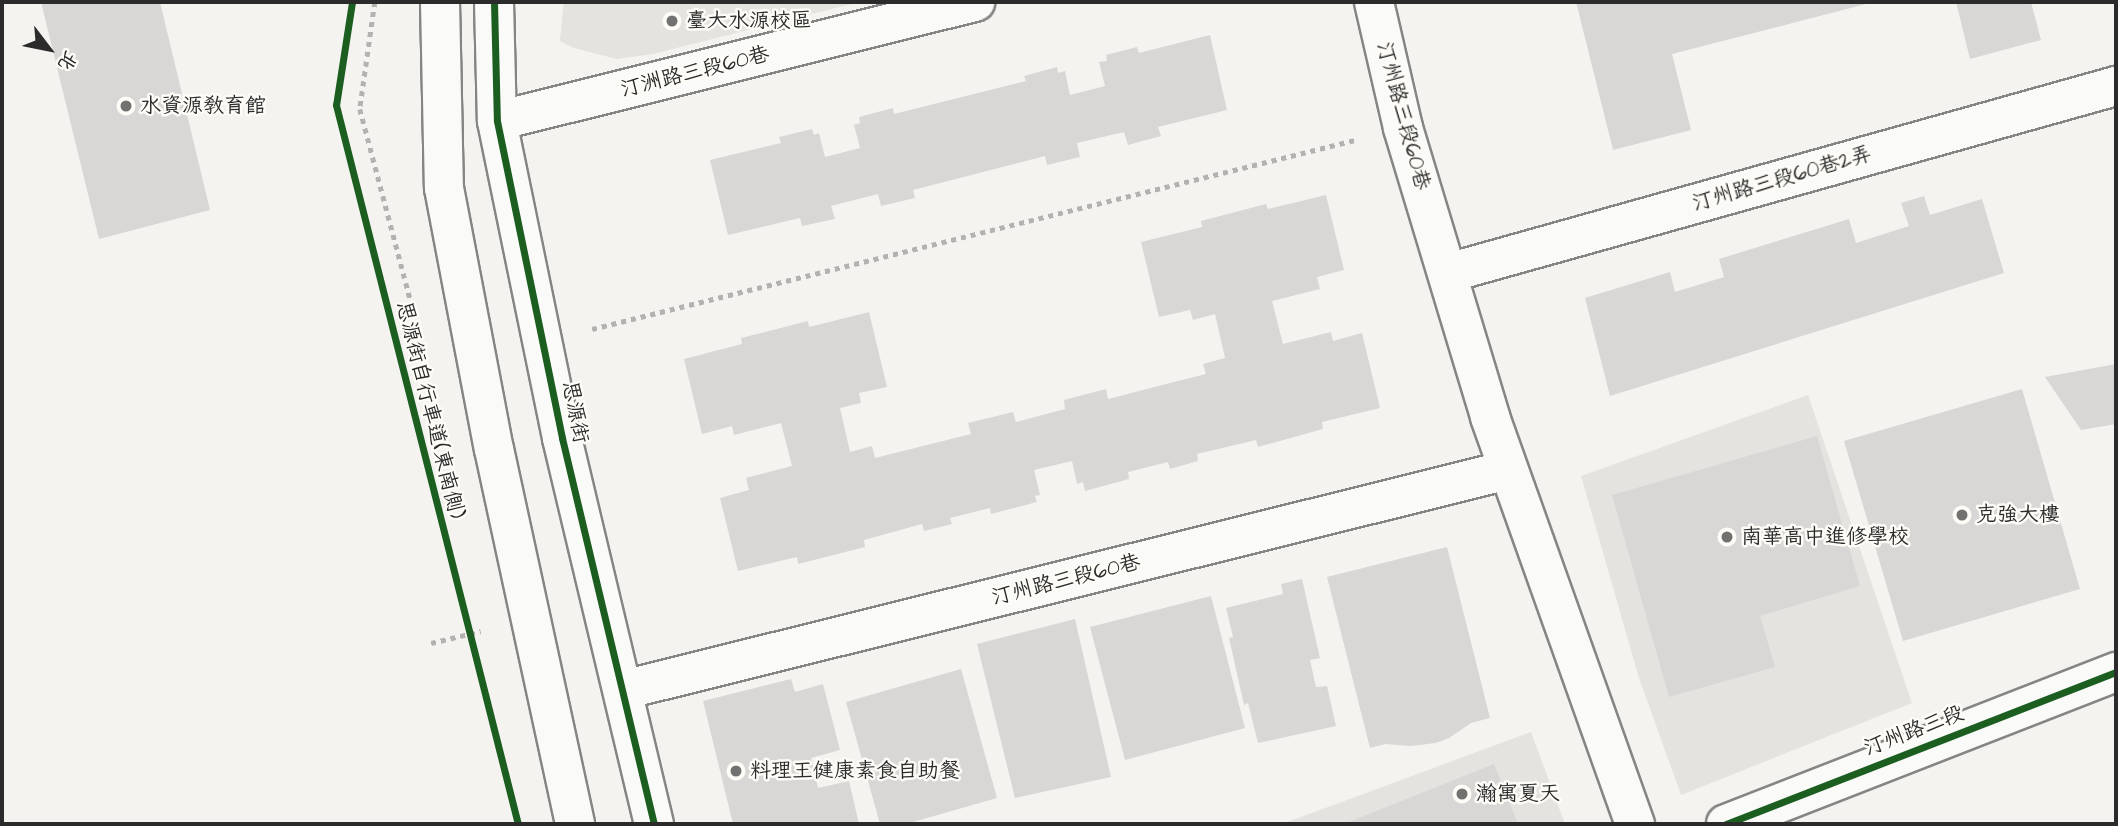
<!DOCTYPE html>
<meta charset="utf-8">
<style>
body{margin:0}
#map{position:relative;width:2118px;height:826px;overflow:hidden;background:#f4f3f0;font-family:"Architects Daughter","LXGW WenKai TC",sans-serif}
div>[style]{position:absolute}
.built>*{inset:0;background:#e4e3df}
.green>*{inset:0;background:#e4e3e0}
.building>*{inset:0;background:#d8d7d5}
.path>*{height:4.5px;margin-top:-2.25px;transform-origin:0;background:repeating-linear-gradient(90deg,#b3b2b1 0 5px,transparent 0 10px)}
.roads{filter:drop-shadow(2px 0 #858584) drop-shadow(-2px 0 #858584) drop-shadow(0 2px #858584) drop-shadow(0 -2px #858584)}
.minor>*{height:38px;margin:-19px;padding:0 19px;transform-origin:19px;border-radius:19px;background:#fafaf8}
.cycleway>*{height:7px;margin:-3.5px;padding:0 3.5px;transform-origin:3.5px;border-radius:3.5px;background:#1b5e20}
.dots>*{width:19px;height:19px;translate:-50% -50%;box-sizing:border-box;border:4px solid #fdfcf7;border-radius:50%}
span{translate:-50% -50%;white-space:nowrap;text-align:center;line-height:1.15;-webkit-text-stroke:5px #fdfcf7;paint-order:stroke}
.poi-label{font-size:21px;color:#2b2b2b}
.left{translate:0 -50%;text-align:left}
.street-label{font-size:21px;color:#2b2b2b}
.frame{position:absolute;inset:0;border:4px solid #2b2b2b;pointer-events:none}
.north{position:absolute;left:14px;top:14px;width:70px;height:70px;-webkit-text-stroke:5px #fdfcf7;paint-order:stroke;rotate:122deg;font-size:19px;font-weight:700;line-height:28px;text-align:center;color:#2b2b2b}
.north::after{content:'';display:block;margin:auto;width:24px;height:32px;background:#2b2b2b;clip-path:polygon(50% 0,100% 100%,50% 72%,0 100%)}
</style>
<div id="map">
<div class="built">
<i style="clip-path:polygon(564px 2px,860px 2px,653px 54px,617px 59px,574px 48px,560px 41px)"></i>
<i style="clip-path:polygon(1808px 395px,1912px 703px,1681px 795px,1639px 678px,1581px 476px)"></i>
<i style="clip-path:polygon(1531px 732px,1565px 824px,1282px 824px)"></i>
</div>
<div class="green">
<i style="clip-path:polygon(564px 2px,579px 2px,574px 48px,560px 41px)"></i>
</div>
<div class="building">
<i style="clip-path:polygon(41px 2px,160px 2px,210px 210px,99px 239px)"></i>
<i style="clip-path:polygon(1576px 2px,1870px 2px,1870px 3px,1672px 54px,1691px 130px,1613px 150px)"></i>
<i style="clip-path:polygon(1956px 2px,2031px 2px,2041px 40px,1970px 59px)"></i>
<i style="clip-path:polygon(1210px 35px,1227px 110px,1158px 127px,1161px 136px,1128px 145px,1124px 132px,1077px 143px,1080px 157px,1047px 165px,1045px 156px,913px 190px,915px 198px,881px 206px,878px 194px,831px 206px,835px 219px,802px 226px,800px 218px,728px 235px,710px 160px,781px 143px,779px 137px,812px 129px,814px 135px,819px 133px,825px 157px,860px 148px,854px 125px,860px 123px,859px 117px,893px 108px,894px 114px,1026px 81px,1024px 76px,1057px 67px,1058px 73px,1065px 71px,1070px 95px,1105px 86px,1099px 62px,1107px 61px,1106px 55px,1137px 47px,1139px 53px)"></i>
<i style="clip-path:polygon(1326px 195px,1344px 270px,1317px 277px,1320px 289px,1272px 301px,1283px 344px,1331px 332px,1333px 341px,1362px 333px,1380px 408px,1322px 422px,1323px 429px,1258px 447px,1256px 440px,1197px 454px,1198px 461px,1170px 469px,1168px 462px,1128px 472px,1129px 479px,1085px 491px,1083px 482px,1077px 484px,1072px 461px,1034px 470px,1040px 495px,1035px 496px,1037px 502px,991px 514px,990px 508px,950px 518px,952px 524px,924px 531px,922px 524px,864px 540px,865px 547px,798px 564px,797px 557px,738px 571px,720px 498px,749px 490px,746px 478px,792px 466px,781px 423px,734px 435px,732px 426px,702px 434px,684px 359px,742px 344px,741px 338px,808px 321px,809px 327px,869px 312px,887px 387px,859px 393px,861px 403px,840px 408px,850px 452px,872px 446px,875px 458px,971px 434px,968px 423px,1013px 412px,1016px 422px,1065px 409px,1064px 400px,1106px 389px,1108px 399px,1178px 381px,1206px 374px,1203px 364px,1225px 358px,1215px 314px,1193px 320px,1190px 310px,1159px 317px,1141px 242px,1202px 227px,1201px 221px,1266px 204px,1268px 209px)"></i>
<i style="clip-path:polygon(1924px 196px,1930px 215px,1982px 199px,2004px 273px,1610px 396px,1585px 298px,1670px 272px,1675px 292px,1724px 277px,1719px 259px,1849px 219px,1856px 243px,1909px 226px,1901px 203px)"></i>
<i style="clip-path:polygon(2116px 364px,2116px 424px,2081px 430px,2045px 377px)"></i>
<i style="clip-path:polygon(2022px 389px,2080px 589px,1903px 641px,1844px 441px)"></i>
<i style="clip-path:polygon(1817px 436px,1860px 586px,1760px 616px,1775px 667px,1669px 697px,1612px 495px)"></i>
<i style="clip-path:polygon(1447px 547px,1490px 718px,1471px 723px,1449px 738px,1436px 743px,1411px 746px,1385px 744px,1370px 748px,1327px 577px)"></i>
<i style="clip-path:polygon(1302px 579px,1320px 658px,1310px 660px,1316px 687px,1327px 686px,1336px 726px,1258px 743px,1248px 703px,1244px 705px,1229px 638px,1233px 637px,1226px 608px,1283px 594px,1281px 584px)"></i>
<i style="clip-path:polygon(1211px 596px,1245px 728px,1125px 760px,1090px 627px)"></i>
<i style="clip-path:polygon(1075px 619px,1111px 777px,1015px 798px,977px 644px)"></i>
<i style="clip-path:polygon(961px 669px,997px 798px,906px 824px,880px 824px,846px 702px)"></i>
<i style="clip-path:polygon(791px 679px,795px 692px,823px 684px,840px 750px,811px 758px,818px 788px,849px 781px,859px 824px,733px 824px,703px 701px)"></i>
<i style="clip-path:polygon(1494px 764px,1518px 824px,1344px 824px)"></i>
</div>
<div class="path">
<i style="left:375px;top:2px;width:108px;rotate:98deg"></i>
<i style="left:360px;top:109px;width:200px;rotate:75.2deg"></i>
<i style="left:592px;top:329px;width:786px;rotate:-13.91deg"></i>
<i style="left:431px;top:643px;width:51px;rotate:-13.5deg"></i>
</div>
<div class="roads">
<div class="minor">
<i style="left:440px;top:2px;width:186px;rotate:88.8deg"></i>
<i style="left:444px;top:188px;width:266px;rotate:79.2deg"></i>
<i style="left:494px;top:449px;width:384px;rotate:77.8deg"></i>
<i style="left:494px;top:2px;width:119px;rotate:88.6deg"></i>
<i style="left:497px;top:121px;width:324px;rotate:78.4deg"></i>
<i style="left:562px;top:438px;width:397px;rotate:76.6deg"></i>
<i style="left:1374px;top:2px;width:129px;rotate:77deg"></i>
<i style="left:1403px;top:128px;width:302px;rotate:73.2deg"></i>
<i style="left:1490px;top:417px;width:432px;rotate:70.4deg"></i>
<i style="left:497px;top:121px;width:493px;rotate:-14deg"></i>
<i style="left:1448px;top:273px;width:694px;rotate:-15.64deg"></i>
<i style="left:623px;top:690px;width:912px;rotate:-13.96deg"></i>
<i style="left:1726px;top:824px;width:419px;rotate:-21.3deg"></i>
</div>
</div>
<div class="cycleway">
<i style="left:352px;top:2px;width:104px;rotate:98.8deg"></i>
<i style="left:336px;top:105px;width:742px;rotate:75.8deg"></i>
<i style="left:494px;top:2px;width:119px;rotate:88.6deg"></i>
<i style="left:497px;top:121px;width:324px;rotate:78.4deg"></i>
<i style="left:562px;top:438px;width:397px;rotate:76.6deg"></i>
<i style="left:1726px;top:824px;width:419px;rotate:-21.3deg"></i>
</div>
<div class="dots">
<i style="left:672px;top:21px;background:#717170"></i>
<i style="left:126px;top:106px;background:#717170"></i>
<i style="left:1962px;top:515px;background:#717170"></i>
<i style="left:1727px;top:537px;background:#717170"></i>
<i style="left:736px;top:771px;background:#717170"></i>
<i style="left:1462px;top:794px;background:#717170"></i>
</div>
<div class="poi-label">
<span class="left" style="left:686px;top:21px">臺大水源校區</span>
<span class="left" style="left:140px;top:106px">水資源教育館</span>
<span class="left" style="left:1976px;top:515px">克強大樓</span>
<span class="left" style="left:1741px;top:537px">南華高中進修學校</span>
<span class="left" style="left:750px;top:771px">料理王健康素食自助餐</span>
<span class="left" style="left:1476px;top:794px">瀚寓夏天</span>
</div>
<div class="street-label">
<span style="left:695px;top:72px;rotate:-14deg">汀洲路三段60巷</span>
<span style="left:1403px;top:116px;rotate:75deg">汀州路三段60巷</span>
<span style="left:1782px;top:179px;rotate:-16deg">汀州路三段60巷2弄</span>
<span style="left:430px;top:410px;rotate:76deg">思源街自行車道(東南側)</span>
<span style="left:575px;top:412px;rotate:79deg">思源街</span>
<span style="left:1066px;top:580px;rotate:-14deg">汀州路三段60巷</span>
<span style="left:1914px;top:731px;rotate:-21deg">汀州路三段</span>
</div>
<div class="frame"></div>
<div class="north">北</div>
</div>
